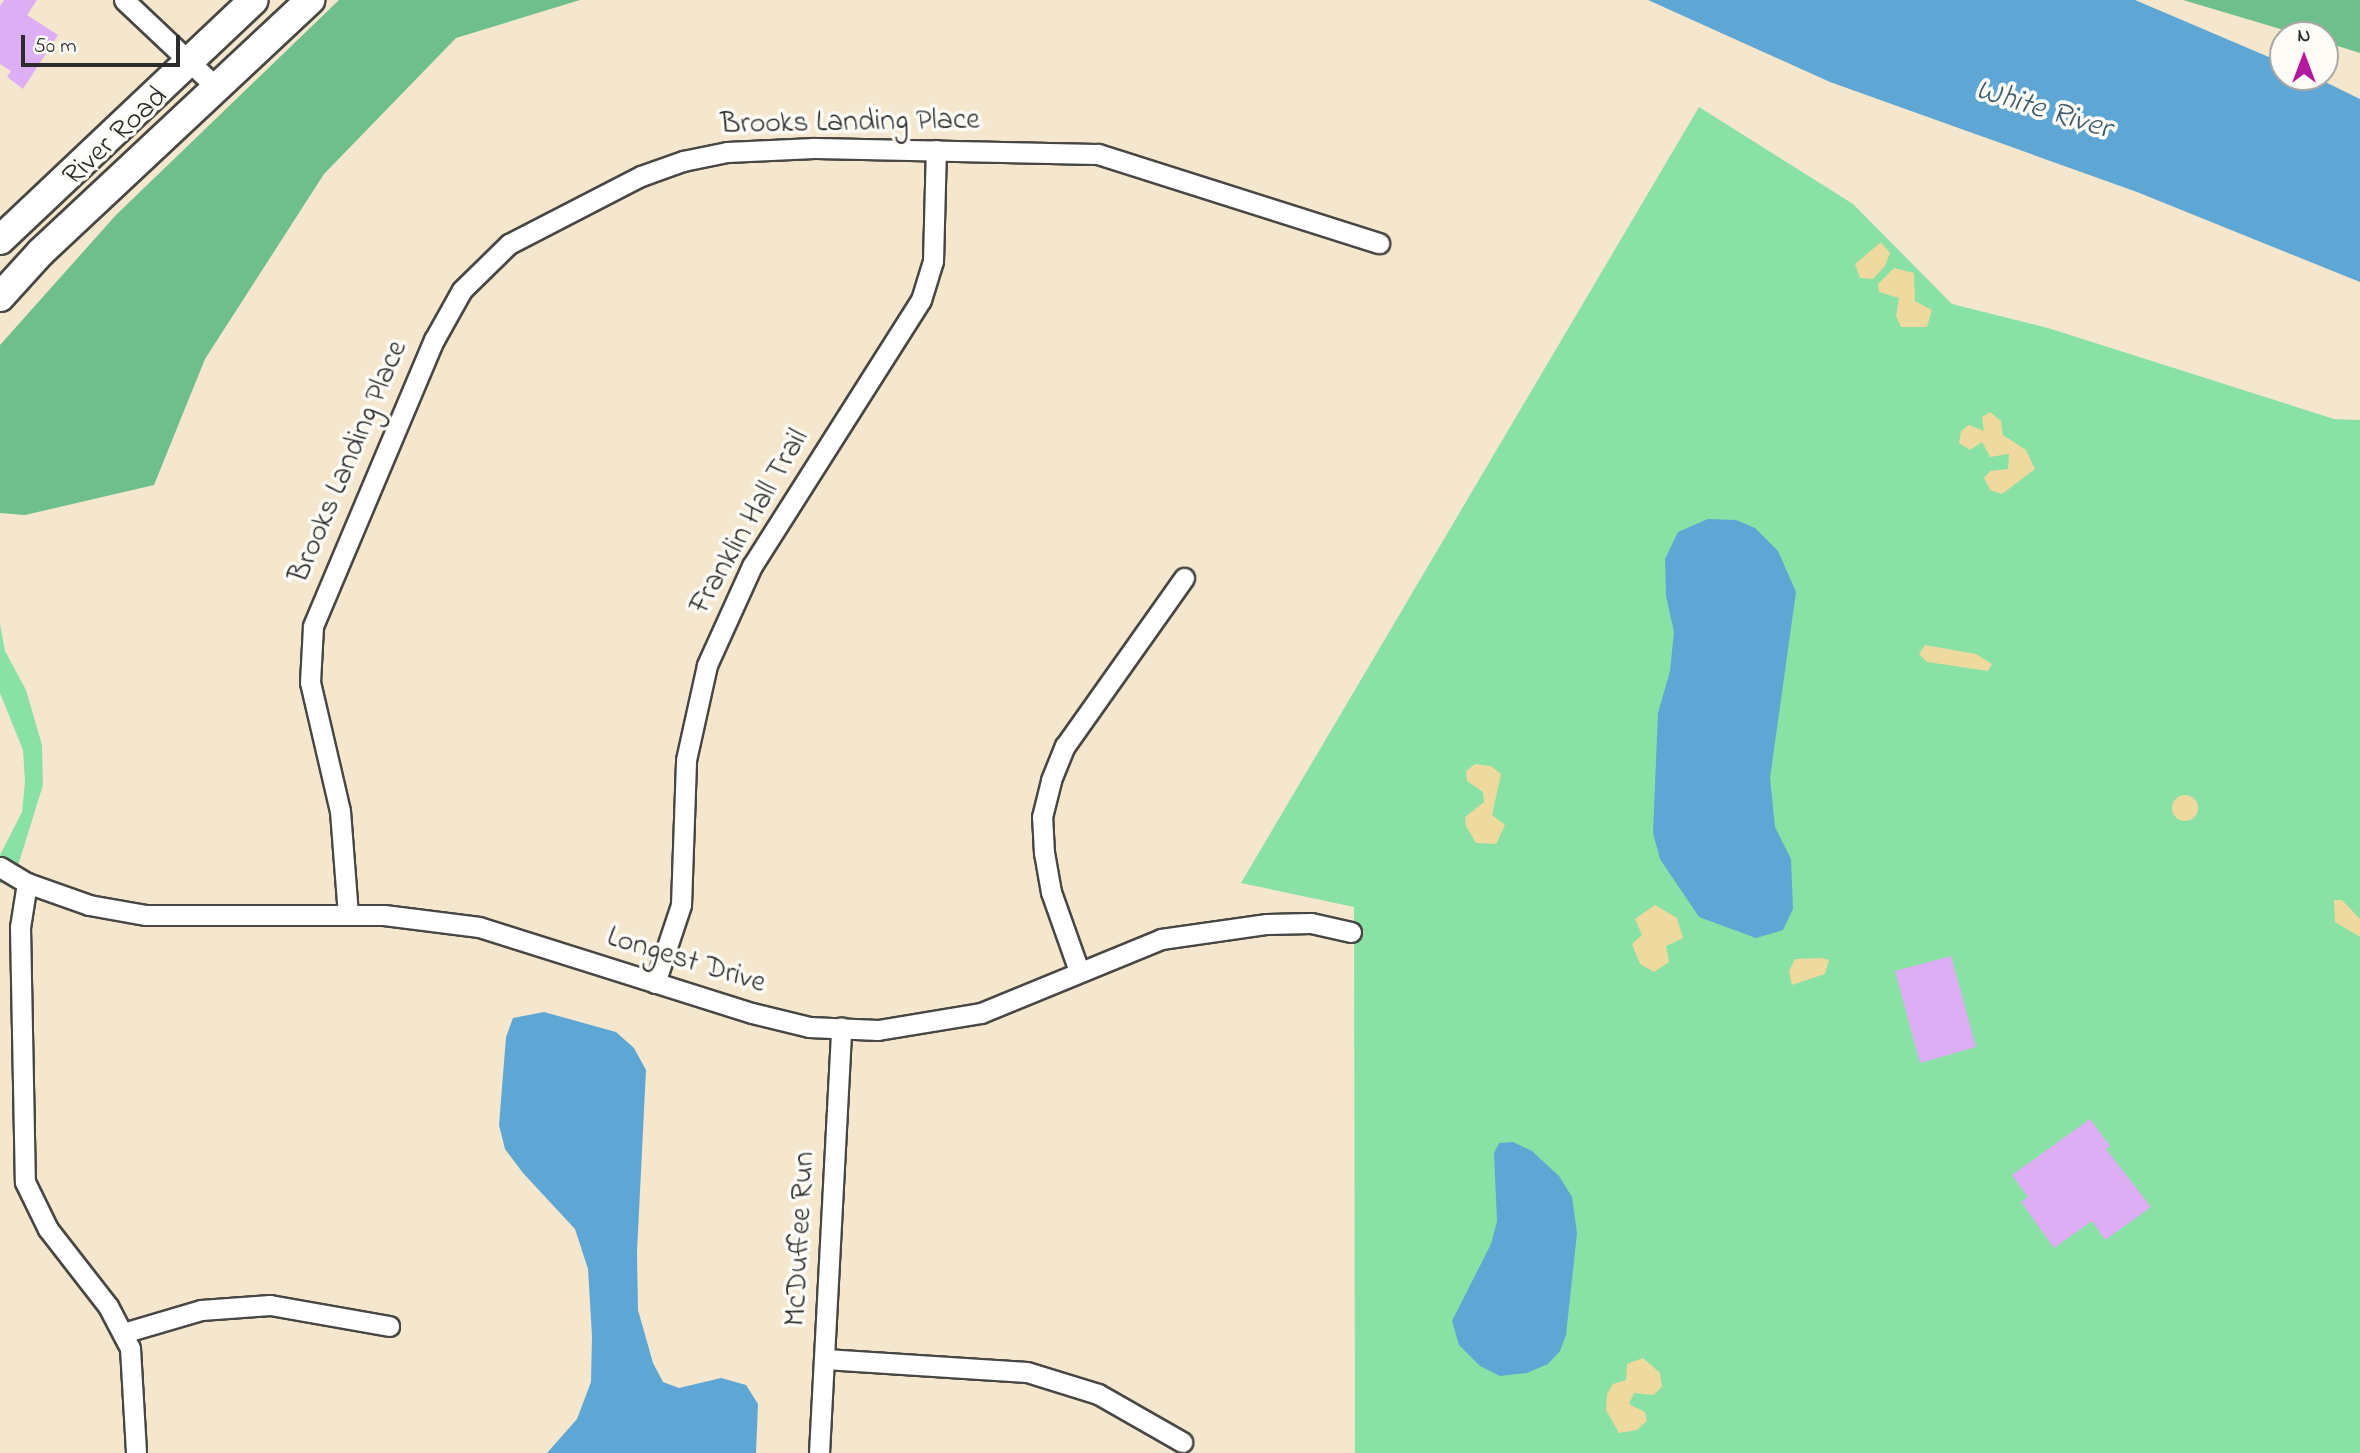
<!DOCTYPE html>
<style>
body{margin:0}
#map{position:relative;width:2360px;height:1453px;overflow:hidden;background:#f4e7ce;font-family:"Indie Flower",sans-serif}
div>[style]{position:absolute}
.green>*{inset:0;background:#89e1a6}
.forest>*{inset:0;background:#6ebf8b}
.sand>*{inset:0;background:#eeda9e}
.round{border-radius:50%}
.water>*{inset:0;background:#5ea7d5}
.building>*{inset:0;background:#deaef5}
.roads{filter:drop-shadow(2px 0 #494743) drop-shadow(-2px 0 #494743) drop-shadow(0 2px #494743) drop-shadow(0 -2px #494743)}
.minor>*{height:19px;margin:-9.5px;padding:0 9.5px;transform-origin:9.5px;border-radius:9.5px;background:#fff}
.secondary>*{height:28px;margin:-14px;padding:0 14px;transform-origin:14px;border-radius:14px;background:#fff}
span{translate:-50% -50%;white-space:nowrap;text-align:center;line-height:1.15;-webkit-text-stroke:7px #fdfcf7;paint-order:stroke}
.street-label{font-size:30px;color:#2b2b2b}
.water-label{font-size:32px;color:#3f5d6f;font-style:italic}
.north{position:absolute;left:2269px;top:21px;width:70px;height:70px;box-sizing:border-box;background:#fdfcf7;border:2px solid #a9a8a5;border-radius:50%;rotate:0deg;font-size:19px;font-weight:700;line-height:28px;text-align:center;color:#2b2b2b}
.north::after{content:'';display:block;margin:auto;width:24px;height:32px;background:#b5179e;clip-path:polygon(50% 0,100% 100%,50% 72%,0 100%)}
.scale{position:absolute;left:21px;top:35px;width:159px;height:32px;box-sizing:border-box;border:4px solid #2b2b2b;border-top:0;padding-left:9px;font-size:21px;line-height:24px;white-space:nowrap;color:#2b2b2b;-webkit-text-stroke:5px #fdfcf7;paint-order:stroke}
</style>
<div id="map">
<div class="green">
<i style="clip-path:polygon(1699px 107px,1853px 204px,1952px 304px,2048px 328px,2334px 419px,2360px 420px,2360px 1453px,1355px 1453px,1354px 907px,1241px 883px)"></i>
<i style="clip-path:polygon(0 624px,5px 651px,26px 690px,42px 745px,43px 785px,16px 872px,0 884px,0 855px,22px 812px,25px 782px,23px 750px,0 693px)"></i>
</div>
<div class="forest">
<i style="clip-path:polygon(339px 0,580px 0,456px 38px,324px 174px,205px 359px,154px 485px,25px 515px,0 513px,0 345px,116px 215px)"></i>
<i style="clip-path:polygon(2183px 0,2360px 0,2360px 53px,2325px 42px,2325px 35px,2301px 35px)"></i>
</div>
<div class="sand">
<i style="clip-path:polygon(1881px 242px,1890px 253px,1885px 266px,1873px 279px,1860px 278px,1855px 264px)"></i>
<i style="clip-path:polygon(1894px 268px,1914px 273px,1915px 301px,1932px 310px,1927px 327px,1901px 327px,1896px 316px,1899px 298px,1879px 292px,1878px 284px)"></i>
<i style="clip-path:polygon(1990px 412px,2001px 421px,2003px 435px,2026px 450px,2035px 469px,2002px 494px,1990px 490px,1984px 478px,1990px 471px,2008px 469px,2009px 454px,1990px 457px,1982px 442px,1970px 450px,1959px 443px,1961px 431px,1969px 425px,1984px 431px,1982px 417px)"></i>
<i style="clip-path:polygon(1925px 645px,1976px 654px,1992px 664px,1988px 671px,1927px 662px,1919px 654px)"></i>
<i style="clip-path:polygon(1475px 764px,1491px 766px,1501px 774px,1492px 815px,1505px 825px,1496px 844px,1476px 843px,1466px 826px,1465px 817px,1484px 802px,1483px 792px,1467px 781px,1466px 771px)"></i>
<i class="round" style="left:2172px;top:795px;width:26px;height:26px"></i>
<i style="clip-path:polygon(2334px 900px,2342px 900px,2360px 919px,2360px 937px,2335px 922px)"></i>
<i style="clip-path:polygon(1655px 905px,1677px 918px,1683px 938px,1666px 946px,1669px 962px,1654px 972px,1640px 964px,1632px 944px,1642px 935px,1635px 919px)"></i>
<i style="clip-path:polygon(1822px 958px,1829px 960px,1825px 974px,1792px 985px,1789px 971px,1795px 959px)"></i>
<i style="clip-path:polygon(1643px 1358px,1660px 1373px,1662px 1387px,1653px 1395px,1634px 1393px,1629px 1404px,1645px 1412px,1647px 1421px,1637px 1430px,1619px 1433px,1606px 1410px,1607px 1394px,1613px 1384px,1626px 1380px,1627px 1364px)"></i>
</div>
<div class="water">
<i style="clip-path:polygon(1648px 0,2135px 0,2283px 63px,2283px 77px,2315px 77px,2360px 99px,2360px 282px,2137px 192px,1830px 82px)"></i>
<i style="clip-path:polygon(1708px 519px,1736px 520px,1755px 528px,1778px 551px,1796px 592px,1770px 778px,1775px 827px,1791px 859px,1793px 909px,1783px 930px,1756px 938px,1699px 917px,1660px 859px,1653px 833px,1658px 713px,1670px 671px,1674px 632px,1666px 596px,1665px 559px,1678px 532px)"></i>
<i style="clip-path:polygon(544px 1012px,616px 1032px,634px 1048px,646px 1070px,637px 1252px,638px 1310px,653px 1363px,663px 1382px,679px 1388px,721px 1378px,746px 1385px,758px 1404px,756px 1453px,547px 1453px,577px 1419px,591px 1382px,592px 1336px,588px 1269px,575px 1229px,523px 1173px,505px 1149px,499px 1125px,506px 1037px,513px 1018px)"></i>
<i style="clip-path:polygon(1513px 1142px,1532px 1151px,1559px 1176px,1572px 1197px,1577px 1233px,1566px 1335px,1560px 1351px,1548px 1364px,1527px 1373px,1500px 1376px,1480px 1366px,1459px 1345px,1452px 1321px,1491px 1244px,1497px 1221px,1494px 1153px,1499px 1143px)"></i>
</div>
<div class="building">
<i style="clip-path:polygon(4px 0,37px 0,27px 15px,58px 35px,23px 89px,7px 77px,11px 71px,0 64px,0 6px)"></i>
<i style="clip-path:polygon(1951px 956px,1976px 1047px,1920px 1063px,1895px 971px)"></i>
<i style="clip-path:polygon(2090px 1119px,2110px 1146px,2106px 1149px,2151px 1207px,2105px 1240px,2092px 1221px,2054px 1248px,2021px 1202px,2028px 1197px,2012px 1175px)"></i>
</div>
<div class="roads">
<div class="minor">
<i style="left:124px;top:0;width:128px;rotate:43.4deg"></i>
<i style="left:0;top:867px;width:31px;rotate:31deg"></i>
<i style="left:27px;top:883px;width:66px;rotate:19.5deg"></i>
<i style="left:89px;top:905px;width:58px;rotate:10deg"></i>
<i style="left:146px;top:915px;width:238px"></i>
<i style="left:384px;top:915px;width:96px;rotate:7.2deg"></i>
<i style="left:479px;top:927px;width:286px;rotate:17.5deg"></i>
<i style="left:752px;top:1013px;width:59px;rotate:13.8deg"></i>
<i style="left:809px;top:1027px;width:69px;rotate:2.5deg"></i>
<i style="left:878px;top:1030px;width:104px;rotate:-9.4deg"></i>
<i style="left:981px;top:1013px;width:195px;rotate:-22.3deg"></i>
<i style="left:1161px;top:939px;width:107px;rotate:-8.1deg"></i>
<i style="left:1267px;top:924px;width:44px;rotate:-1.3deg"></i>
<i style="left:1311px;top:923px;width:41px;rotate:12.7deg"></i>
<i style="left:27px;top:883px;width:45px;rotate:99deg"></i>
<i style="left:20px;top:927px;width:255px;rotate:88.9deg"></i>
<i style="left:25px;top:1182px;width:52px;rotate:63.9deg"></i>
<i style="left:48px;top:1229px;width:98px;rotate:52.1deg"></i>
<i style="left:108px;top:1306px;width:47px;rotate:62.4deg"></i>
<i style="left:130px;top:1348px;width:105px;rotate:86.7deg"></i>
<i style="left:348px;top:915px;width:104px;rotate:-94.4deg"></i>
<i style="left:340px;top:811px;width:132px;rotate:-103.1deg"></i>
<i style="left:310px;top:682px;width:56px;rotate:-86.9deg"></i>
<i style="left:313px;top:626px;width:311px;rotate:-67.1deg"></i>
<i style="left:434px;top:340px;width:57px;rotate:-60.8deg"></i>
<i style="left:462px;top:290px;width:66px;rotate:-44.4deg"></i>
<i style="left:509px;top:244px;width:148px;rotate:-27.3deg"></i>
<i style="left:641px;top:176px;width:45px;rotate:-19.7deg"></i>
<i style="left:683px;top:161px;width:45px;rotate:-11.6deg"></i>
<i style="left:727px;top:152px;width:87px;rotate:-2.6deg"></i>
<i style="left:814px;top:148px;width:284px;rotate:1.2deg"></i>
<i style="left:1098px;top:154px;width:295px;rotate:17.6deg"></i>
<i style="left:1079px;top:971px;width:84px;rotate:-109.5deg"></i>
<i style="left:1051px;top:892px;width:40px;rotate:-100deg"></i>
<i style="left:1044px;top:853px;width:36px;rotate:-93deg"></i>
<i style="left:1042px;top:817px;width:38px;rotate:-76deg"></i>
<i style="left:1051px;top:780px;width:37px;rotate:-68deg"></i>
<i style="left:1065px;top:746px;width:206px;rotate:-54.7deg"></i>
<i style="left:655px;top:983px;width:82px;rotate:-71.6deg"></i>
<i style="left:681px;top:905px;width:145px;rotate:-88deg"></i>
<i style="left:686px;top:760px;width:97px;rotate:-77.5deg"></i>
<i style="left:707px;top:665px;width:109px;rotate:-65.6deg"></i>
<i style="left:752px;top:566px;width:315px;rotate:-57.6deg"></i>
<i style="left:921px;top:300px;width:41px;rotate:-72.9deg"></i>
<i style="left:933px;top:261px;width:111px;rotate:-88.5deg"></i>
<i style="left:123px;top:1333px;width:81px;rotate:-16.4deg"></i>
<i style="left:201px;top:1310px;width:69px;rotate:-4.1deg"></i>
<i style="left:270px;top:1305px;width:121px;rotate:10deg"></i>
<i style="left:825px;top:1359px;width:202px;rotate:3.7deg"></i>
<i style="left:1027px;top:1372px;width:74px;rotate:17.2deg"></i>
<i style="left:1098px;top:1394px;width:97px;rotate:29.7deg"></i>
<i style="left:819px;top:1453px;width:426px;rotate:-87deg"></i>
</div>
<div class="secondary">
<i style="left:0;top:240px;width:349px;rotate:-43.4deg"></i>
<i style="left:0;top:297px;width:61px;rotate:-47.7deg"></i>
<i style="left:41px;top:252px;width:369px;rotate:-43.1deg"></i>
</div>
</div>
<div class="street-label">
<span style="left:850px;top:123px;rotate:-1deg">Brooks Landing Place</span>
<span style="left:116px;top:137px;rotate:-43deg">River Road</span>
<span style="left:349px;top:462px;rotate:-67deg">Brooks Landing Place</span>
<span style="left:750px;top:522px;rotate:-60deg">Franklin Hall Trail</span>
<span style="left:686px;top:961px;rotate:17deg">Longest Drive</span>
<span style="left:801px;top:1239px;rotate:-87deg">McDuffee Run</span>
</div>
<div class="water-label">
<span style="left:2043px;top:111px;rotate:17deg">White River</span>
</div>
<div class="north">N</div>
<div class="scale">50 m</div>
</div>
